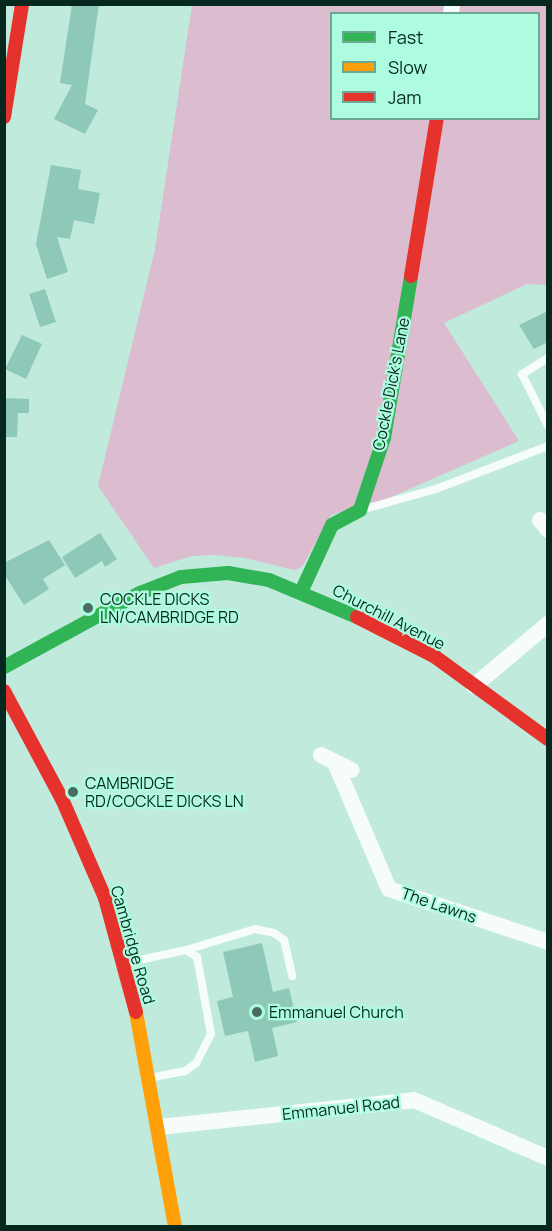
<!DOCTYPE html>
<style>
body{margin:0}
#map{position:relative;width:552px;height:1231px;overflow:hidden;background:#c0eadb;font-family:Manrope,sans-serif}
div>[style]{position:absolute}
.green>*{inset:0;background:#dcbdcf}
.building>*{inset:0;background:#8ec8b8}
.lane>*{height:8px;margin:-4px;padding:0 4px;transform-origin:4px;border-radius:4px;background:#f6fcfa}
.street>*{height:16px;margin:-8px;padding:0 8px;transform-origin:8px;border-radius:8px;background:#f6fcfa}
.fast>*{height:14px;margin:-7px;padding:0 7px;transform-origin:7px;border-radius:7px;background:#30b455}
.slow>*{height:14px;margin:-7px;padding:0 7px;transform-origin:7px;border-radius:7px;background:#ff9f0a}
.jam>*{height:14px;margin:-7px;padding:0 7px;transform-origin:7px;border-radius:7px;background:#e5322d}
.dots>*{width:16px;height:16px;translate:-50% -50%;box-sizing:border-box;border:3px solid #aefcdf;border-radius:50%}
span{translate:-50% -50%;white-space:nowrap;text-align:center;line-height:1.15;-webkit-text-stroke:4.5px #aefcdf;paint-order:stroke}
.street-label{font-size:16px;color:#07281e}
.poi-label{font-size:16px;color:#07281e}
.left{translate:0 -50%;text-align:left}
.frame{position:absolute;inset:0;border:6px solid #07281e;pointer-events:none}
.legend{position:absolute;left:330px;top:12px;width:210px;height:108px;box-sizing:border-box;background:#aefcdf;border:2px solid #6ba792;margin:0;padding:8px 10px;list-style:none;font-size:18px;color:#07281e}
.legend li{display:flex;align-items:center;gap:12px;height:30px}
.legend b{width:30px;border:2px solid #6ba792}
</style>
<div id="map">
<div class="green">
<i style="clip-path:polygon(evenodd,192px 5px,547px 5px,547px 285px,527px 284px,444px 323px,519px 441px,382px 501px,331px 515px,302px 567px,294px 570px,245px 558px,214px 555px,192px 556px,154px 568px,98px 486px,155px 249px,192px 5px,332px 14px,538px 14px,538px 118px,332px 118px,332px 14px)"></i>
</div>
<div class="building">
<i style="clip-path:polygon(72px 4px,99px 4px,85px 104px,98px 110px,85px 134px,54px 119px,72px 85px,60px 83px)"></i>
<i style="clip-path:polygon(51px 165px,81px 170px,78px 189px,100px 193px,94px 224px,74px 220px,70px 239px,57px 237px,68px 272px,47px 279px,36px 244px)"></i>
<i style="clip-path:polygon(45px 289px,56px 322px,40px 327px,29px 294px)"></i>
<i style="clip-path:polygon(548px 311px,548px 342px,534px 349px,519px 325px)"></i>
<i style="clip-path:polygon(22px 335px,42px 344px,26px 379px,5px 369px)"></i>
<i style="clip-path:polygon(4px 398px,29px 399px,29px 413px,18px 413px,17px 437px,4px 437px)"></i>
<i style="clip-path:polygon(100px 533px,117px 559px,105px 567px,102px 561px,75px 578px,62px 557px)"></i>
<i style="clip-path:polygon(49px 540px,65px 565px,43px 579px,49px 589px,24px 605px,4px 574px,4px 563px)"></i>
<i style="clip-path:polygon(262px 943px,273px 992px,289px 988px,297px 1022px,272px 1028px,278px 1056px,255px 1062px,248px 1031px,225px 1036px,217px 1001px,233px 997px,223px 952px)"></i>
</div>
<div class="lane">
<i style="left:548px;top:358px;width:31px;rotate:148deg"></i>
<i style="left:522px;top:374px;width:58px;rotate:63.4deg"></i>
<i style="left:364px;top:509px;width:75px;rotate:-15.5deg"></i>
<i style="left:436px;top:489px;width:120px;rotate:-21deg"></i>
<i style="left:186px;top:950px;width:72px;rotate:-16.9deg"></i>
<i style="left:255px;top:929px;width:19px;rotate:12deg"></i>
<i style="left:274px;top:933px;width:12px;rotate:35deg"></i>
<i style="left:284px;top:940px;width:37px;rotate:77deg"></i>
<i style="left:130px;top:962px;width:57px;rotate:-12.1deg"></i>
<i style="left:186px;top:950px;width:13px;rotate:32deg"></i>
<i style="left:197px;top:957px;width:78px;rotate:79.7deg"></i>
<i style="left:211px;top:1034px;width:33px;rotate:117deg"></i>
<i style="left:196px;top:1063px;width:14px;rotate:144deg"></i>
<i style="left:185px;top:1071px;width:32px;rotate:169deg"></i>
</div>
<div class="street">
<i style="left:451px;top:14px;width:10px;rotate:-84deg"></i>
<i style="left:540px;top:520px;width:13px;rotate:51deg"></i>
<i style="left:474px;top:686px;width:97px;rotate:-40deg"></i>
<i style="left:321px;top:755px;width:34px;rotate:26deg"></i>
<i style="left:336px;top:765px;width:135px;rotate:66.9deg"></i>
<i style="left:389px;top:889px;width:168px;rotate:18.4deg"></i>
<i style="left:159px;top:1127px;width:256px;rotate:-6deg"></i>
<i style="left:414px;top:1100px;width:146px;rotate:23.4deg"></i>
</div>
<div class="fast">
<i style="left:301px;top:592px;width:74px;rotate:-65.2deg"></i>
<i style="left:332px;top:525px;width:32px;rotate:-28deg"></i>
<i style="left:360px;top:510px;width:76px;rotate:-71.6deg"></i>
<i style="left:384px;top:438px;width:164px;rotate:-80.5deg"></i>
<i style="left:4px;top:667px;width:155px;rotate:-28.6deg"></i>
<i style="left:140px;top:593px;width:44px;rotate:-21.3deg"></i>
<i style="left:181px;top:577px;width:47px;rotate:-4.9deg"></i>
<i style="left:228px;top:573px;width:42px;rotate:9.7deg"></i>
<i style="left:269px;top:580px;width:95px;rotate:22.8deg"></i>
</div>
<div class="slow">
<i style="left:136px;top:1012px;width:218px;rotate:79.7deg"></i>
</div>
<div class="jam">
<i style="left:4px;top:117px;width:114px;rotate:-80.9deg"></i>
<i style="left:411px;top:276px;width:160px;rotate:-80.7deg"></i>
<i style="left:357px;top:617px;width:86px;rotate:26.9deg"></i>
<i style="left:434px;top:656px;width:141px;rotate:36.1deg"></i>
<i style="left:4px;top:691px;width:123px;rotate:61.8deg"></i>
<i style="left:62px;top:799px;width:108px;rotate:66.5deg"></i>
<i style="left:105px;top:898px;width:118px;rotate:74.8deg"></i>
</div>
<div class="dots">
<i style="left:88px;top:608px;background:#486c60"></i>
<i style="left:73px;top:792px;background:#486c60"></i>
<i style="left:257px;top:1012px;background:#486c60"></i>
</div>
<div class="street-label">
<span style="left:391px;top:384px;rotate:-79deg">Cockle Dick's Lane</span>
<span style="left:389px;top:617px;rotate:27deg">Churchill Avenue</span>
<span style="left:439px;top:905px;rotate:19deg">The Lawns</span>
<span style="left:133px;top:945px;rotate:74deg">Cambridge Road</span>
<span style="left:341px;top:1108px;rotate:-6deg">Emmanuel Road</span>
</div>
<div class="poi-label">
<span class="left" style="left:100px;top:608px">COCKLE DICKS<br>LN/CAMBRIDGE RD</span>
<span class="left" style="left:85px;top:792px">CAMBRIDGE<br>RD/COCKLE DICKS LN</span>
<span class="left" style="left:269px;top:1012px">Emmanuel Church</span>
</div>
<div class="frame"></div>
<ul class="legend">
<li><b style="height:8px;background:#30b455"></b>Fast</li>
<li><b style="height:8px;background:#ff9f0a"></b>Slow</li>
<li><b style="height:8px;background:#e5322d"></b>Jam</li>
</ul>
</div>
